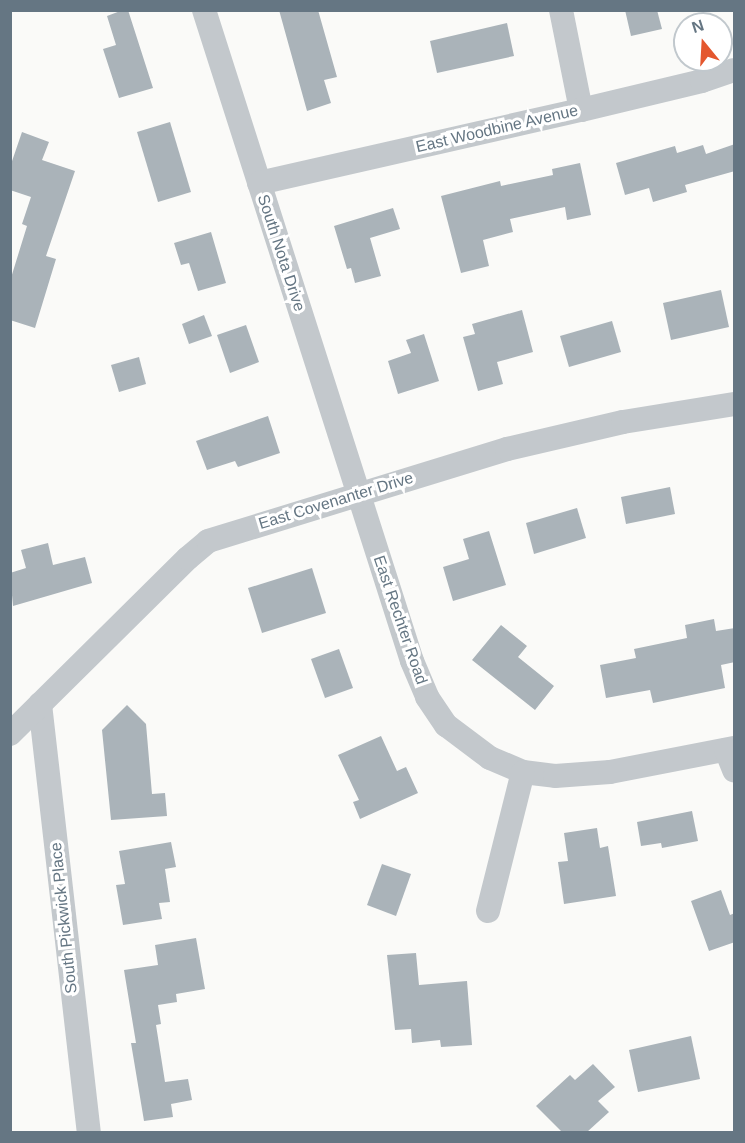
<!DOCTYPE html>
<style>
body{margin:0}
#map{position:relative;width:745px;height:1143px;overflow:hidden;background:#fafaf8;font-family:Arial,sans-serif}
div>[style]{position:absolute}
.building>*{inset:0;background:#aab3b9}
.minor>*{height:24px;margin:-12px;padding:0 12px;transform-origin:12px;border-radius:12px;background:#c3c8cc}
span{translate:-50% -50%;white-space:nowrap;text-align:center;line-height:1.15;-webkit-text-stroke:6px #fff;paint-order:stroke}
.street-label{font-size:16px;color:#657683}
.frame{position:absolute;inset:0;border:12px solid #657683;pointer-events:none}
.north{position:absolute;left:673px;top:12px;width:60px;height:60px;box-sizing:border-box;background:#fff;border:2px solid #c1c8cd;border-radius:50%;rotate:342deg;font-size:16px;font-weight:700;line-height:24px;text-align:center;color:#657683}
.north::after{content:'';display:block;margin:auto;width:21px;height:27px;background:#e4572e;clip-path:polygon(50% 0,100% 100%,50% 72%,0 100%)}
</style>
<div id="map">
<div class="building">
<i style="clip-path:polygon(123px 10px,128px 10px,153px 88px,119px 98px,103px 49px,116px 45px,107px 16px)"></i>
<i style="clip-path:polygon(279px 10px,318px 10px,337px 77px,324px 80px,331px 103px,307px 111px)"></i>
<i style="clip-path:polygon(625px 10px,657px 10px,662px 29px,631px 36px)"></i>
<i style="clip-path:polygon(507px 23px,514px 56px,437px 73px,430px 41px)"></i>
<i style="clip-path:polygon(170px 122px,191px 192px,158px 202px,137px 132px)"></i>
<i style="clip-path:polygon(22px 132px,49px 142px,42px 160px,75px 171px,46px 256px,56px 259px,35px 328px,10px 320px,10px 281px,27px 226px,22px 224px,31px 197px,10px 190px,10px 167px)"></i>
<i style="clip-path:polygon(735px 144px,735px 171px,685px 185px,687px 192px,653px 202px,649px 188px,625px 195px,616px 163px,675px 146px,677px 153px,703px 145px,706px 154px)"></i>
<i style="clip-path:polygon(580px 163px,591px 215px,567px 220px,565px 207px,510px 219px,513px 232px,483px 240px,489px 266px,461px 273px,441px 196px,500px 181px,501px 186px,553px 175px,552px 169px)"></i>
<i style="clip-path:polygon(393px 208px,400px 229px,370px 238px,381px 276px,355px 283px,351px 268px,347px 269px,334px 226px)"></i>
<i style="clip-path:polygon(211px 232px,226px 283px,198px 291px,189px 263px,181px 265px,174px 243px)"></i>
<i style="clip-path:polygon(721px 290px,729px 327px,671px 340px,663px 303px)"></i>
<i style="clip-path:polygon(522px 310px,533px 352px,497px 362px,503px 384px,478px 391px,463px 337px,475px 334px,472px 324px)"></i>
<i style="clip-path:polygon(204px 315px,212px 336px,189px 344px,182px 324px)"></i>
<i style="clip-path:polygon(612px 321px,621px 352px,569px 367px,560px 336px)"></i>
<i style="clip-path:polygon(246px 325px,259px 362px,230px 373px,217px 335px)"></i>
<i style="clip-path:polygon(424px 334px,439px 381px,398px 394px,388px 361px,411px 353px,406px 340px)"></i>
<i style="clip-path:polygon(139px 357px,146px 384px,119px 392px,111px 365px)"></i>
<i style="clip-path:polygon(268px 416px,280px 453px,238px 467px,235px 461px,207px 470px,196px 441px)"></i>
<i style="clip-path:polygon(670px 487px,675px 514px,626px 524px,621px 497px)"></i>
<i style="clip-path:polygon(577px 508px,586px 538px,534px 554px,526px 523px)"></i>
<i style="clip-path:polygon(489px 531px,506px 585px,453px 601px,443px 567px,469px 559px,463px 539px)"></i>
<i style="clip-path:polygon(48px 543px,53px 565px,85px 557px,92px 583px,13px 606px,10px 573px,26px 568px,21px 550px)"></i>
<i style="clip-path:polygon(312px 568px,326px 613px,262px 633px,248px 588px)"></i>
<i style="clip-path:polygon(714px 619px,716px 631px,735px 628px,735px 662px,721px 665px,725px 688px,653px 703px,650px 690px,606px 698px,600px 665px,636px 658px,634px 649px,687px 638px,685px 625px)"></i>
<i style="clip-path:polygon(501px 625px,527px 646px,518px 657px,554px 686px,535px 710px,472px 660px)"></i>
<i style="clip-path:polygon(339px 649px,353px 688px,325px 698px,311px 659px)"></i>
<i style="clip-path:polygon(127px 705px,146px 724px,152px 794px,165px 793px,167px 816px,111px 820px,102px 730px)"></i>
<i style="clip-path:polygon(381px 736px,397px 771px,406px 767px,418px 793px,360px 819px,353px 802px,359px 800px,338px 755px)"></i>
<i style="clip-path:polygon(692px 811px,698px 841px,662px 848px,661px 843px,641px 846px,637px 822px)"></i>
<i style="clip-path:polygon(597px 828px,600px 848px,608px 846px,616px 896px,564px 904px,558px 862px,568px 861px,564px 833px)"></i>
<i style="clip-path:polygon(171px 842px,176px 867px,165px 869px,170px 902px,159px 903px,162px 919px,123px 925px,116px 885px,125px 884px,119px 851px)"></i>
<i style="clip-path:polygon(382px 864px,411px 874px,396px 916px,367px 905px)"></i>
<i style="clip-path:polygon(721px 890px,730px 915px,735px 913px,735px 942px,709px 951px,691px 901px)"></i>
<i style="clip-path:polygon(196px 938px,205px 989px,176px 994px,177px 1002px,158px 1005px,161px 1024px,156px 1025px,165px 1082px,188px 1079px,192px 1100px,171px 1104px,173px 1117px,144px 1121px,131px 1043px,136px 1043px,124px 970px,158px 965px,155px 945px)"></i>
<i style="clip-path:polygon(416px 953px,419px 985px,467px 981px,472px 1045px,441px 1047px,440px 1040px,412px 1043px,411px 1029px,395px 1030px,387px 955px)"></i>
<i style="clip-path:polygon(691px 1036px,700px 1079px,638px 1092px,629px 1050px)"></i>
<i style="clip-path:polygon(593px 1064px,615px 1087px,598px 1101px,609px 1112px,587px 1132px,562px 1132px,536px 1106px,570px 1075px,575px 1080px)"></i>
</div>
<div class="minor">
<i style="left:204px;top:10px;width:683px;rotate:72.28deg"></i>
<i style="left:412px;top:661px;width:39px;rotate:67deg"></i>
<i style="left:427px;top:697px;width:34px;rotate:56deg"></i>
<i style="left:446px;top:725px;width:55px;rotate:36.9deg"></i>
<i style="left:490px;top:758px;width:36px;rotate:23deg"></i>
<i style="left:523px;top:772px;width:32px;rotate:7deg"></i>
<i style="left:555px;top:776px;width:55px;rotate:-4.2deg"></i>
<i style="left:610px;top:772px;width:126px;rotate:-11deg"></i>
<i style="left:561px;top:10px;width:102px;rotate:78.7deg"></i>
<i style="left:259px;top:183px;width:330px;rotate:-12.8deg"></i>
<i style="left:581px;top:110px;width:124px;rotate:-13.5deg"></i>
<i style="left:702px;top:81px;width:34px;rotate:-19deg"></i>
<i style="left:40px;top:704px;width:431px;rotate:83.5deg"></i>
<i style="left:10px;top:734px;width:250px;rotate:-44.7deg"></i>
<i style="left:188px;top:558px;width:26px;rotate:-40deg"></i>
<i style="left:208px;top:541px;width:313px;rotate:-17.1deg"></i>
<i style="left:507px;top:449px;width:119px;rotate:-13.1deg"></i>
<i style="left:623px;top:422px;width:112px;rotate:-9.2deg"></i>
<i style="left:726px;top:750px;width:22px;rotate:68deg"></i>
<i style="left:488px;top:911px;width:143px;rotate:-75.9deg"></i>
</div>
<div class="street-label">
<span style="left:497px;top:129px;rotate:-13deg">East Woodbine Avenue</span>
<span style="left:281px;top:253px;rotate:72deg">South Nota Drive</span>
<span style="left:336px;top:501px;rotate:-17deg">East Covenanter Drive</span>
<span style="left:400px;top:620px;rotate:71deg">East Rechter Road</span>
<span style="left:64px;top:918px;rotate:-96deg">South Pickwick Place</span>
</div>
<div class="frame"></div>
<div class="north">N</div>
</div>
